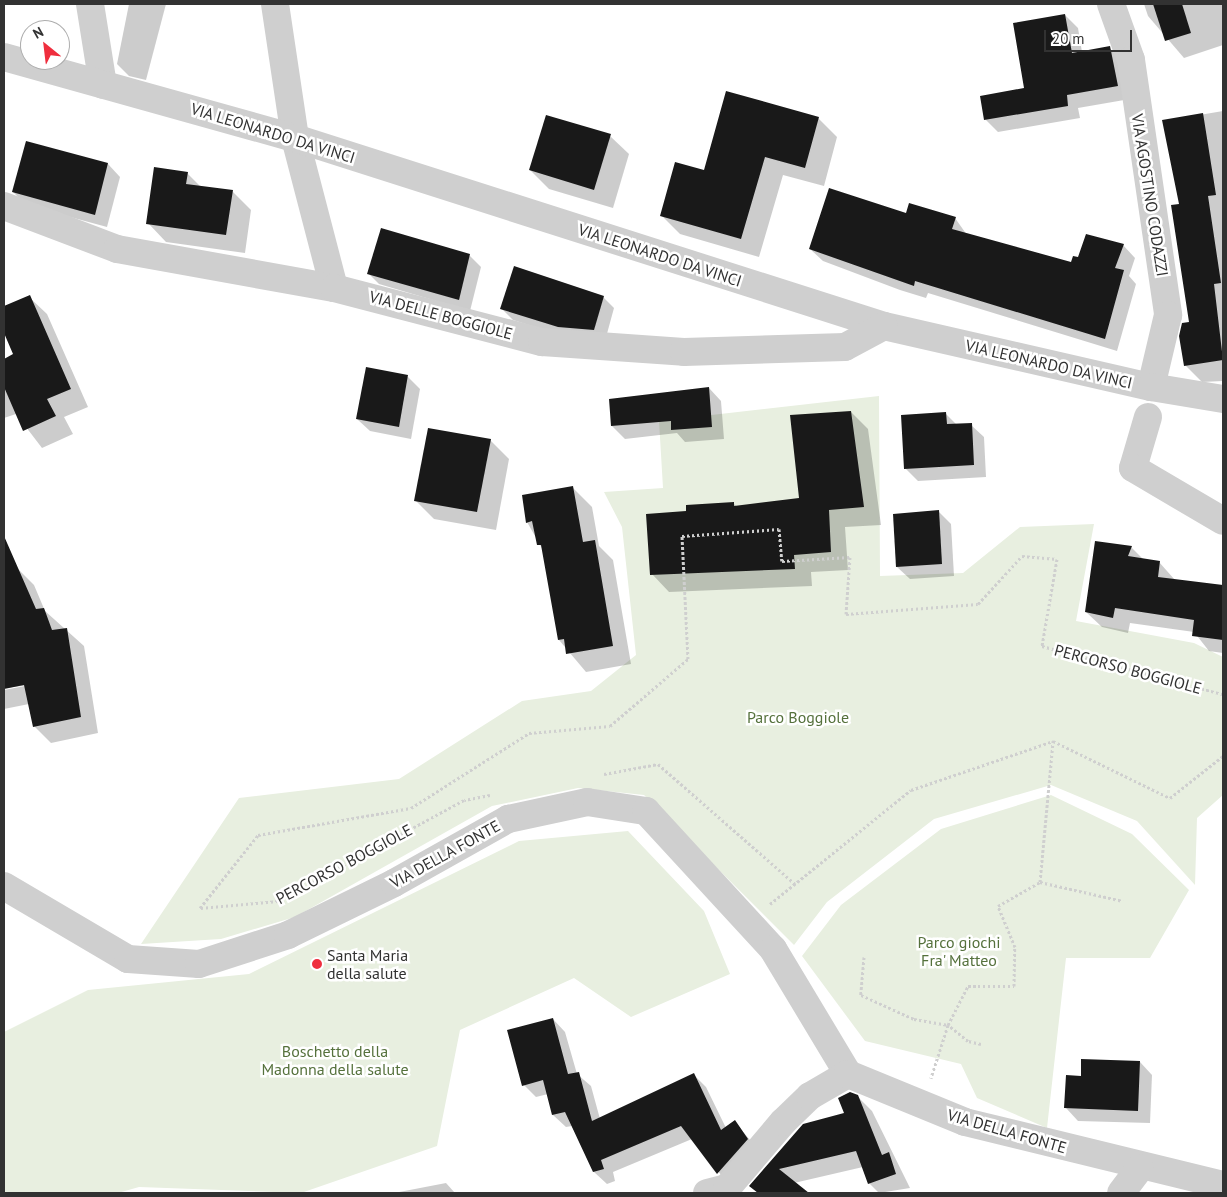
<!DOCTYPE html>
<style>
body{margin:0}
#map{position:relative;width:1227px;height:1197px;overflow:hidden;background:#fff;font-family:"PT Sans",sans-serif}
div>[style]{position:absolute}
.green>*{inset:0;background:#e8efe0}
.shadow>*{inset:0;background:#0003}
.building>*{inset:0;background:#191919}
.path>*{height:3px;margin-top:-1.5px;transform-origin:0;background:repeating-linear-gradient(90deg,#cfcfcf 0 2.5px,transparent 0 5px)}
.minor>*{height:28px;margin:-14px;padding:0 14px;transform-origin:14px;border-radius:14px;background:#cfcfcf}
.dots>*{width:14px;height:14px;translate:-50% -50%;box-sizing:border-box;border:2px solid #fff;border-radius:50%}
span{translate:-50% -50%;white-space:nowrap;text-align:center;line-height:1.15;-webkit-text-stroke:5px #fff;paint-order:stroke}
.street-label{font-size:16px;color:#323232}
.park-label{font-size:16px;color:#55713c}
.poi-label{font-size:16px;color:#323232}
.left{translate:0 -50%;text-align:left}
.frame{position:absolute;inset:0;border:5px solid #323232;pointer-events:none}
.north{position:absolute;left:20px;top:20px;width:50px;height:50px;box-sizing:border-box;background:#fff;border:1px solid #adadad;border-radius:50%;rotate:331deg;font-size:14px;font-weight:700;line-height:20px;text-align:center;color:#323232}
.north::after{content:'';display:block;margin:auto;width:18px;height:22px;background:#ef2e3e;clip-path:polygon(50% 0,100% 100%,50% 72%,0 100%)}
.scale{position:absolute;left:1044px;top:30px;width:88px;height:22px;box-sizing:border-box;border:2px solid #323232;border-top:0;padding-left:6px;font-size:15px;line-height:18px;white-space:nowrap;color:#323232;-webkit-text-stroke:4px #fff;paint-order:stroke}
</style>
<div id="map">
<div class="green">
<i style="clip-path:polygon(879px 396px,880px 576px,963px 573px,1020px 527px,1094px 524px,1076px 621px,1194px 643px,1223px 657px,1223px 795px,1197px 818px,1195px 885px,1137px 821px,1051px 785px,934px 819px,827px 902px,794px 945px,644px 795px,578px 788px,492px 806px,295px 917px,221px 939px,141px 944px,239px 798px,399px 779px,522px 701px,591px 691px,636px 655px,622px 527px,604px 492px,663px 488px,659px 421px)"></i>
<i style="clip-path:polygon(1051px 795px,1132px 834px,1189px 890px,1150px 958px,1066px 958px,1047px 1128px,977px 1098px,961px 1064px,865px 1041px,802px 956px,841px 905px,941px 829px)"></i>
<i style="clip-path:polygon(628px 831px,704px 911px,730px 974px,631px 1017px,574px 978px,460px 1030px,437px 1146px,301px 1193px,139px 1187px,118px 1193px,4px 1193px,4px 1032px,88px 990px,249px 974px,519px 841px)"></i>
</div>
<div class="shadow">
<i style="clip-path:polygon(129px 4px,166px 4px,146px 80px,129px 76px,117px 64px)"></i>
<i style="clip-path:polygon(1144px 4px,1223px 4px,1223px 45px,1184px 58px,1148px 16px)"></i>
<i style="clip-path:polygon(1065px 15px,1078px 28px,1082px 52px,1109px 48px,1122px 60px,1130px 99px,1078px 108px,1080px 118px,998px 132px,985px 119px,1026px 89px)"></i>
<i style="clip-path:polygon(1223px 111px,1223px 381px,1202px 382px,1185px 365px,1190px 323px,1181px 205px,1164px 121px)"></i>
<i style="clip-path:polygon(818px 118px,837px 137px,824px 186px,783px 175px,759px 257px,680px 234px,661px 215px,704px 171px)"></i>
<i style="clip-path:polygon(610px 136px,629px 154px,613px 208px,549px 189px,530px 170px)"></i>
<i style="clip-path:polygon(26px 143px,108px 164px,120px 177px,107px 227px,26px 205px,13px 192px)"></i>
<i style="clip-path:polygon(187px 173px,201px 187px,232px 191px,251px 210px,245px 253px,166px 242px,148px 223px)"></i>
<i style="clip-path:polygon(907px 215px,955px 218px,967px 235px,1072px 263px,1123px 245px,1135px 258px,1129px 276px,1136px 284px,1117px 351px,928px 293px,926px 298px,900px 290px,823px 261px,810px 249px)"></i>
<i style="clip-path:polygon(469px 255px,481px 267px,470px 311px,379px 284px,368px 273px)"></i>
<i style="clip-path:polygon(29px 297px,47px 314px,88px 407px,64px 417px,73px 434px,42px 448px,16px 414px,4px 418px,4px 360px,15px 355px,4px 330px,4px 308px)"></i>
<i style="clip-path:polygon(603px 297px,614px 308px,605px 341px,570px 338px,513px 320px,502px 309px)"></i>
<i style="clip-path:polygon(367px 369px,408px 377px,420px 389px,411px 439px,370px 431px,357px 419px)"></i>
<i style="clip-path:polygon(709px 388px,721px 401px,724px 439px,685px 442px,677px 433px,625px 439px,612px 426px,610px 400px)"></i>
<i style="clip-path:polygon(851px 412px,868px 429px,881px 525px,845px 527px,848px 570px,811px 572px,812px 586px,669px 592px,652px 574px,687px 513px,733px 503px,737px 507px,800px 499px)"></i>
<i style="clip-path:polygon(946px 414px,957px 425px,971px 425px,984px 437px,986px 477px,918px 481px,905px 468px)"></i>
<i style="clip-path:polygon(490px 440px,509px 459px,496px 530px,434px 519px,415px 500px)"></i>
<i style="clip-path:polygon(573px 488px,592px 507px,599px 546px,613px 560px,631px 664px,586px 672px,559px 640px,543px 550px,527px 522px)"></i>
<i style="clip-path:polygon(938px 511px,951px 524px,954px 576px,910px 579px,897px 567px)"></i>
<i style="clip-path:polygon(1131px 547px,1144px 560px,1159px 562px,1175px 580px,1223px 587px,1223px 653px,1209px 651px,1194px 632px,1130px 623px,1128px 633px,1102px 627px,1086px 612px)"></i>
<i style="clip-path:polygon(17px 568px,34px 585px,45px 611px,84px 646px,98px 733px,51px 743px,34px 726px,29px 704px,4px 709px,4px 690px,30px 685px,4px 688px,4px 574px)"></i>
<i style="clip-path:polygon(553px 1019px,565px 1032px,577px 1074px,591px 1086px,600px 1119px,694px 1075px,706px 1087px,726px 1128px,734px 1121px,760px 1152px,730px 1186px,692px 1139px,613px 1172px,615px 1181px,607px 1184px,594px 1172px,572px 1126px,566px 1127px,553px 1115px,548px 1094px,536px 1097px,524px 1085px)"></i>
<i style="clip-path:polygon(1140px 1062px,1152px 1075px,1150px 1123px,1078px 1121px,1066px 1108px,1082px 1077px)"></i>
<i style="clip-path:polygon(857px 1096px,872px 1111px,910px 1188px,879px 1193px,869px 1183px,863px 1167px,794px 1183px,807px 1193px,758px 1193px,809px 1124px,845px 1114px)"></i>
<i style="clip-path:polygon(446px 1183px,455px 1193px,394px 1193px)"></i>
</div>
<div class="building">
<i style="clip-path:polygon(1153px 4px,1182px 4px,1191px 33px,1165px 41px)"></i>
<i style="clip-path:polygon(1065px 14px,1072px 53px,1110px 46px,1118px 86px,1067px 95px,1068px 106px,984px 120px,980px 96px,1024px 88px,1013px 23px)"></i>
<i style="clip-path:polygon(726px 91px,819px 117px,805px 168px,765px 157px,741px 239px,660px 216px,675px 162px,704px 170px)"></i>
<i style="clip-path:polygon(1203px 113px,1216px 195px,1208px 196px,1221px 283px,1214px 284px,1223px 360px,1184px 366px,1179px 336px,1182px 323px,1189px 322px,1171px 205px,1179px 204px,1162px 120px)"></i>
<i style="clip-path:polygon(546px 115px,611px 134px,594px 190px,529px 170px)"></i>
<i style="clip-path:polygon(26px 141px,108px 163px,95px 215px,12px 192px)"></i>
<i style="clip-path:polygon(154px 167px,188px 172px,186px 184px,233px 190px,226px 235px,146px 224px)"></i>
<i style="clip-path:polygon(829px 188px,906px 213px,909px 203px,956px 217px,952px 229px,1071px 262px,1073px 256px,1078px 257px,1086px 234px,1124px 244px,1115px 268px,1124px 270px,1105px 339px,915px 281px,914px 286px,809px 249px)"></i>
<i style="clip-path:polygon(381px 228px,470px 254px,459px 300px,367px 274px)"></i>
<i style="clip-path:polygon(514px 266px,604px 296px,594px 330px,558px 327px,500px 309px)"></i>
<i style="clip-path:polygon(30px 295px,71px 389px,47px 399px,56px 416px,23px 431px,4px 387px,4px 359px,13px 354px,4px 333px,4px 306px)"></i>
<i style="clip-path:polygon(366px 367px,408px 375px,399px 427px,356px 419px)"></i>
<i style="clip-path:polygon(709px 387px,712px 427px,671px 430px,671px 421px,611px 426px,609px 399px)"></i>
<i style="clip-path:polygon(851px 411px,864px 507px,829px 510px,831px 552px,794px 555px,795px 569px,650px 575px,646px 514px,686px 511px,686px 505px,734px 502px,734px 506px,799px 498px,790px 415px)"></i>
<i style="clip-path:polygon(946px 412px,947px 424px,972px 423px,974px 465px,904px 469px,901px 415px)"></i>
<i style="clip-path:polygon(428px 428px,491px 439px,477px 512px,414px 501px)"></i>
<i style="clip-path:polygon(573px 486px,583px 542px,595px 540px,613px 646px,566px 654px,564px 639px,558px 640px,541px 545px,537px 545px,532px 521px,526px 523px,522px 495px)"></i>
<i style="clip-path:polygon(939px 510px,942px 564px,896px 567px,893px 514px)"></i>
<i style="clip-path:polygon(4px 536px,36px 609px,44px 608px,52px 630px,67px 628px,81px 717px,33px 727px,24px 685px,4px 689px)"></i>
<i style="clip-path:polygon(1095px 541px,1132px 546px,1128px 556px,1160px 561px,1158px 577px,1223px 585px,1223px 640px,1192px 636px,1194px 620px,1115px 608px,1113px 618px,1085px 612px)"></i>
<i style="clip-path:polygon(553px 1018px,568px 1074px,579px 1072px,592px 1121px,694px 1073px,721px 1130px,735px 1120px,748px 1139px,717px 1174px,681px 1126px,601px 1160px,604px 1169px,593px 1172px,565px 1112px,552px 1115px,543px 1080px,522px 1086px,507px 1030px)"></i>
<i style="clip-path:polygon(1081px 1059px,1140px 1061px,1138px 1111px,1064px 1108px,1066px 1075px,1081px 1076px)"></i>
<i style="clip-path:polygon(850px 1092px,858px 1095px,882px 1155px,889px 1152px,896px 1174px,868px 1184px,856px 1151px,779px 1169px,809px 1193px,758px 1193px,749px 1186px,803px 1124px,844px 1113px,838px 1098px)"></i>
</div>
<div class="path">
<i style="left:604px;top:774px;width:55px;rotate:-10.5deg"></i>
<i style="left:658px;top:764px;width:182px;rotate:41.2deg"></i>
<i style="left:490px;top:795px;width:26px;rotate:169deg"></i>
<i style="left:464px;top:800px;width:212px;rotate:151.5deg"></i>
<i style="left:278px;top:901px;width:78px;rotate:174.9deg"></i>
<i style="left:200px;top:908px;width:93px;rotate:-51.5deg"></i>
<i style="left:258px;top:835px;width:155px;rotate:-10deg"></i>
<i style="left:411px;top:808px;width:140px;rotate:-32.4deg"></i>
<i style="left:529px;top:733px;width:81px;rotate:-4.9deg"></i>
<i style="left:610px;top:726px;width:103px;rotate:-40.7deg"></i>
<i style="left:688px;top:659px;width:123px;rotate:-92.8deg"></i>
<i style="left:682px;top:536px;width:97px;rotate:-4.1deg"></i>
<i style="left:779px;top:529px;width:32px;rotate:85deg"></i>
<i style="left:782px;top:561px;width:68px;rotate:-3.4deg"></i>
<i style="left:850px;top:557px;width:57px;rotate:94deg"></i>
<i style="left:846px;top:614px;width:132px;rotate:-4.3deg"></i>
<i style="left:978px;top:604px;width:65px;rotate:-47.5deg"></i>
<i style="left:1022px;top:556px;width:35px;rotate:5deg"></i>
<i style="left:1057px;top:559px;width:88px;rotate:99.8deg"></i>
<i style="left:1042px;top:646px;width:187px;rotate:14.9deg"></i>
<i style="left:1040px;top:882px;width:142px;rotate:-84.7deg"></i>
<i style="left:770px;top:904px;width:181px;rotate:-39deg"></i>
<i style="left:911px;top:790px;width:150px;rotate:-19deg"></i>
<i style="left:1053px;top:741px;width:130px;rotate:26deg"></i>
<i style="left:1170px;top:798px;width:68px;rotate:-38.4deg"></i>
<i style="left:864px;top:957px;width:38px;rotate:95deg"></i>
<i style="left:861px;top:995px;width:58px;rotate:24.4deg"></i>
<i style="left:914px;top:1019px;width:35px;rotate:10deg"></i>
<i style="left:948px;top:1025px;width:56px;rotate:107.8deg"></i>
<i style="left:981px;top:1044px;width:13px;rotate:-167deg"></i>
<i style="left:968px;top:1041px;width:26px;rotate:-141deg"></i>
<i style="left:948px;top:1025px;width:44px;rotate:-62.9deg"></i>
<i style="left:968px;top:986px;width:46px"></i>
<i style="left:1014px;top:986px;width:39px;rotate:-89deg"></i>
<i style="left:1015px;top:947px;width:44px;rotate:-112.5deg"></i>
<i style="left:998px;top:906px;width:48px;rotate:-29.7deg"></i>
<i style="left:1040px;top:882px;width:85px;rotate:12.9deg"></i>
</div>
<div class="minor">
<i style="left:90px;top:4px;width:82px;rotate:80.9deg"></i>
<i style="left:275px;top:4px;width:135px;rotate:81.5deg"></i>
<i style="left:295px;top:138px;width:155px;rotate:75.4deg"></i>
<i style="left:1111px;top:4px;width:59px;rotate:70.3deg"></i>
<i style="left:1131px;top:60px;width:258px;rotate:81.7deg"></i>
<i style="left:1168px;top:315px;width:74px;rotate:103.3deg"></i>
<i style="left:4px;top:57px;width:302px;rotate:15.6deg"></i>
<i style="left:295px;top:138px;width:618px;rotate:17.7deg"></i>
<i style="left:884px;top:326px;width:274px;rotate:12.9deg"></i>
<i style="left:1151px;top:387px;width:73px;rotate:9.5deg"></i>
<i style="left:4px;top:206px;width:121px;rotate:20.8deg"></i>
<i style="left:117px;top:249px;width:220px;rotate:10.2deg"></i>
<i style="left:334px;top:288px;width:215px;rotate:14.6deg"></i>
<i style="left:542px;top:342px;width:142px;rotate:4deg"></i>
<i style="left:684px;top:352px;width:161px;rotate:-1.8deg"></i>
<i style="left:845px;top:347px;width:44px;rotate:-28.3deg"></i>
<i style="left:1148px;top:417px;width:53px;rotate:106.4deg"></i>
<i style="left:1133px;top:468px;width:104px;rotate:30.5deg"></i>
<i style="left:4px;top:886px;width:144px;rotate:30.5deg"></i>
<i style="left:128px;top:959px;width:71px;rotate:4deg"></i>
<i style="left:199px;top:964px;width:94px;rotate:-18deg"></i>
<i style="left:288px;top:935px;width:118px;rotate:-26.1deg"></i>
<i style="left:394px;top:883px;width:131px;rotate:-29.3deg"></i>
<i style="left:508px;top:819px;width:81px;rotate:-12.1deg"></i>
<i style="left:587px;top:802px;width:60px;rotate:8.7deg"></i>
<i style="left:646px;top:811px;width:188px;rotate:47.4deg"></i>
<i style="left:773px;top:949px;width:146px;rotate:59deg"></i>
<i style="left:707px;top:1193px;width:21px;rotate:-14deg"></i>
<i style="left:727px;top:1188px;width:87px;rotate:-49.7deg"></i>
<i style="left:783px;top:1122px;width:37px;rotate:-44deg"></i>
<i style="left:810px;top:1096px;width:44px;rotate:-30.1deg"></i>
<i style="left:848px;top:1074px;width:126px;rotate:22.3deg"></i>
<i style="left:965px;top:1122px;width:266px;rotate:13.7deg"></i>
<i style="left:1121px;top:1193px;width:31px;rotate:-53deg"></i>
</div>
<div class="dots">
<i style="left:317px;top:964px;background:#ef2e3e"></i>
</div>
<div class="street-label">
<span style="left:273px;top:133px;rotate:17deg">VIA LEONARDO DA VINCI</span>
<span style="left:1150px;top:195px;rotate:81deg">VIA AGOSTINO CODAZZI</span>
<span style="left:660px;top:255px;rotate:18deg">VIA LEONARDO DA VINCI</span>
<span style="left:441px;top:315px;rotate:15deg">VIA DELLE BOGGIOLE</span>
<span style="left:1049px;top:364px;rotate:13deg">VIA LEONARDO DA VINCI</span>
<span style="left:1128px;top:669px;rotate:15deg">PERCORSO BOGGIOLE</span>
<span style="left:445px;top:854px;rotate:-29deg">VIA DELLA FONTE</span>
<span style="left:344px;top:864px;rotate:-28deg">PERCORSO BOGGIOLE</span>
<span style="left:1007px;top:1131px;rotate:16deg">VIA DELLA FONTE</span>
</div>
<div class="park-label">
<span style="left:798px;top:717px">Parco Boggiole</span>
<span style="left:959px;top:951px">Parco giochi<br>Fra' Matteo</span>
<span style="left:335px;top:1060px">Boschetto della<br>Madonna della salute</span>
</div>
<div class="poi-label">
<span class="left" style="left:327px;top:964px">Santa Maria<br>della salute</span>
</div>
<div class="frame"></div>
<div class="north">N</div>
<div class="scale">20 m</div>
</div>
